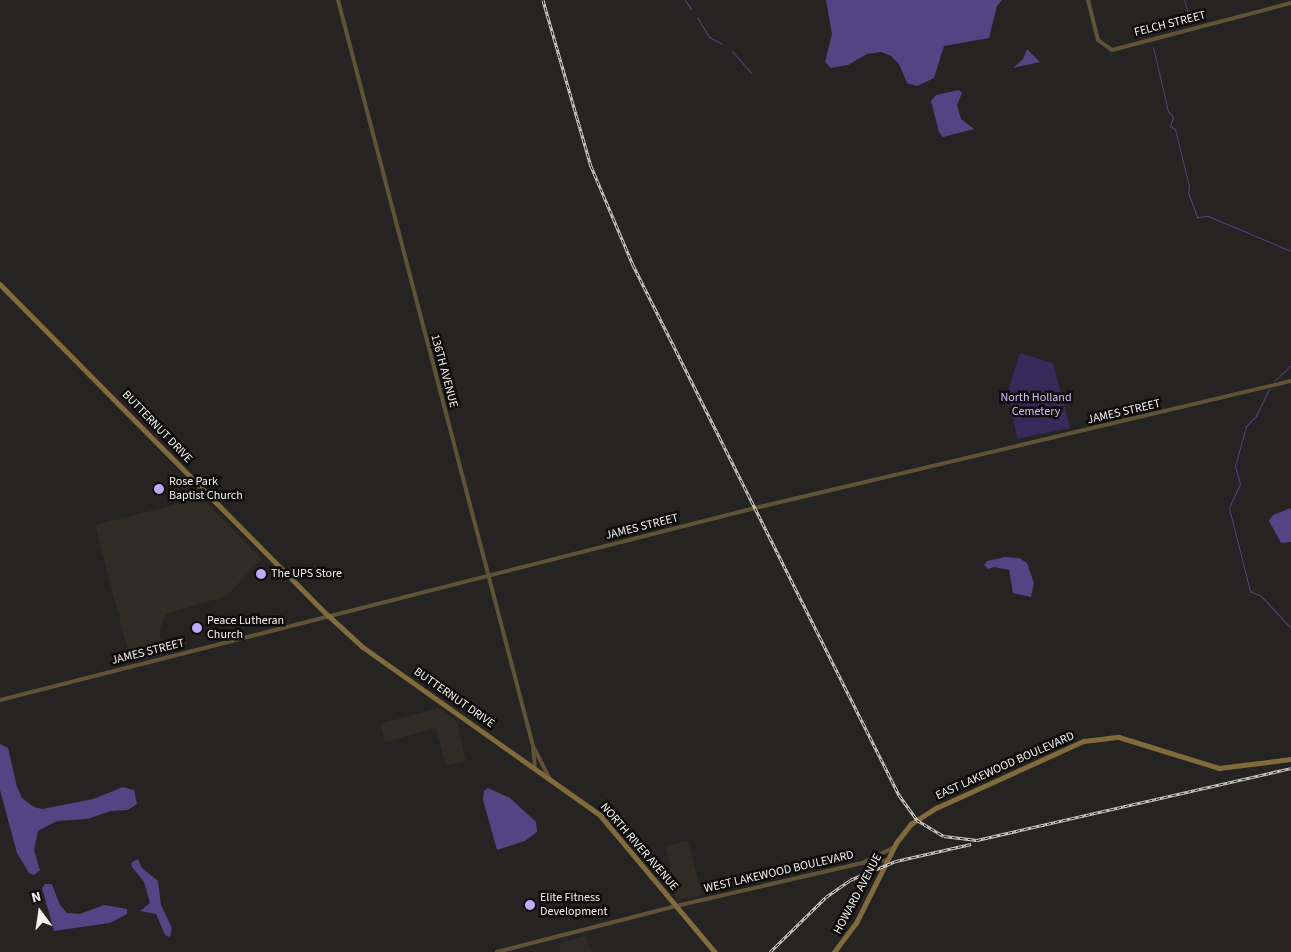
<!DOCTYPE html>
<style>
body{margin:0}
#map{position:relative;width:1291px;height:952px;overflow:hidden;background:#252422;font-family:"Source Sans 3",sans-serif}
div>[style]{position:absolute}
.built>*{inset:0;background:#302c25}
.green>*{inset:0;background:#362a5a}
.water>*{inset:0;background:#534483}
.stream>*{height:1px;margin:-0.5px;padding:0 0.5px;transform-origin:0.5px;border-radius:0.5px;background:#534483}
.tertiary>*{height:4px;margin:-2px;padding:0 2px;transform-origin:2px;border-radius:2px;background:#5f5236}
.secondary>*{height:4.5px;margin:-2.25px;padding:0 2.25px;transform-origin:2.25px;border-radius:2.25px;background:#816b3d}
.rail>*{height:3px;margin-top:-1.5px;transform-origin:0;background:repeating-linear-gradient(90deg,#0e0d0c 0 4px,#d2d1cf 0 8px);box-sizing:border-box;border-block:1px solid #d2d1cf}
.dots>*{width:14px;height:14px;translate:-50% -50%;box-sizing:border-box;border:2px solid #0e0d0c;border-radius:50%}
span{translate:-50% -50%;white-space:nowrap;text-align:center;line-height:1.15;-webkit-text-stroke:5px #0e0d0c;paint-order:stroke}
.street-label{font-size:12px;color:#f3f2f1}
.park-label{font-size:12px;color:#cdc3fc}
.poi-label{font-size:12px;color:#f3f2f1}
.left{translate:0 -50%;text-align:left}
.north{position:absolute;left:15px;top:887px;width:50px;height:50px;-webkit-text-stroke:4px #0e0d0c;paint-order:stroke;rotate:346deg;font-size:14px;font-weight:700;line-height:20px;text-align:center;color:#f3f2f1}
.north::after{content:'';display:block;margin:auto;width:18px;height:22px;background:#f3f2f1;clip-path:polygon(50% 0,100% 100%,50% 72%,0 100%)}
</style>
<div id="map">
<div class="built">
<i style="clip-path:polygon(202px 498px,262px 559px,226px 596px,166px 614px,159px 631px,164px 654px,131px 662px,95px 525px)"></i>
<i style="clip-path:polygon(438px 708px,456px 720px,466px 761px,446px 766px,436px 728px,385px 742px,380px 724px)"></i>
<i style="clip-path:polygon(688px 841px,702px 895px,678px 900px,658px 877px,665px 876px,671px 868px,665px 846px)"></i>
<i style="clip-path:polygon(586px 936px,591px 952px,561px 952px,559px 943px)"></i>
</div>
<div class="green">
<i style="clip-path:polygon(1020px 353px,1053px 363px,1070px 428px,1017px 439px,1008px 391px)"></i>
</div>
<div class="water">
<i style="clip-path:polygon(826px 0,1002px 0,997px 6px,989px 38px,944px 46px,934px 78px,917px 86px,907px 83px,899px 64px,891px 56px,881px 52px,867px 54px,848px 65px,831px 68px,825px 62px,832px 34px)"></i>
<i style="clip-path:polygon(1027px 49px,1040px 62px,1013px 68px,1023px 59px)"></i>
<i style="clip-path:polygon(959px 90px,962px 93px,957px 105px,961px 119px,974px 129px,943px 137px,939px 132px,931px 101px,936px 95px)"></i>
<i style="clip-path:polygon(1291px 508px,1291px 542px,1281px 543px,1269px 521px,1273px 515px)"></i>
<i style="clip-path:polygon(1005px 557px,1019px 558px,1027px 563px,1034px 583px,1031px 597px,1013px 593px,1009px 570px,994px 567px,988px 569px,984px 565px,987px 561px)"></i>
<i style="clip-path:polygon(0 744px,8px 748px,17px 787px,22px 798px,34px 807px,42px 809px,93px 799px,123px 787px,134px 790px,137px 804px,128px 810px,111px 811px,87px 819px,57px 821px,38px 831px,34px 850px,40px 870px,34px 875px,29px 873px,17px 853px,0 790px)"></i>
<i style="clip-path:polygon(488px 788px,510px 798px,536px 822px,537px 832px,525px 841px,497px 850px,483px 800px,484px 791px)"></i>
<i style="clip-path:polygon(138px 859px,142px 868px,158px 881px,161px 905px,172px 928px,170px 937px,165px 935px,156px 914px,140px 911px,150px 903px,144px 882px,132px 867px,131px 863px)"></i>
<i style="clip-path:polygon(45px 884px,52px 884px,60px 905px,67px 913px,80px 914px,104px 905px,127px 909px,127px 914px,110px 923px,54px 931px,42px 888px)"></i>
</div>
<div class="stream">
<i style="left:685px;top:0;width:11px;rotate:56deg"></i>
<i style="left:697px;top:17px;width:23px;rotate:59deg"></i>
<i style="left:709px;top:37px;width:15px;rotate:28deg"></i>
<i style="left:1151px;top:34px;width:7px;rotate:-63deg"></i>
<i style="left:1154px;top:28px;width:37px;rotate:-17deg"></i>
<i style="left:1189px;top:17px;width:18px;rotate:-106deg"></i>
<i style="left:1153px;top:47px;width:66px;rotate:76.8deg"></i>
<i style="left:1168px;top:111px;width:8px;rotate:50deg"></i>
<i style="left:1173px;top:117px;width:9px;rotate:108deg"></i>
<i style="left:1170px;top:126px;width:6px;rotate:31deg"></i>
<i style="left:1175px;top:129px;width:59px;rotate:76.2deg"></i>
<i style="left:1189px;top:186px;width:7px;rotate:98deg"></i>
<i style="left:1188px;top:193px;width:26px;rotate:69deg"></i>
<i style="left:1197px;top:217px;width:11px;rotate:-5deg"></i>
<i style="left:1208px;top:216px;width:90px;rotate:22.9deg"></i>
<i style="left:732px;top:51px;width:29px;rotate:49deg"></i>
<i style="left:1274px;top:381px;width:23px;rotate:-43deg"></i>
<i style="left:1269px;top:389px;width:30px;rotate:116deg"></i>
<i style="left:1256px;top:416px;width:14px;rotate:135deg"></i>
<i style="left:1246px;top:426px;width:41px;rotate:105.4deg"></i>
<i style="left:1235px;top:466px;width:19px;rotate:74deg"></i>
<i style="left:1240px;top:484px;width:26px;rotate:115deg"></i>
<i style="left:1229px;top:508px;width:86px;rotate:75.8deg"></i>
<i style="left:1250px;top:591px;width:12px;rotate:24deg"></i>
<i style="left:1261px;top:596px;width:44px;rotate:46.8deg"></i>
</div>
<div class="tertiary">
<i style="left:338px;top:0;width:771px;rotate:75.35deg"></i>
<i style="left:533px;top:746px;width:36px;rotate:63deg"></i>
<i style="left:1088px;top:0;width:41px;rotate:76deg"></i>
<i style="left:1098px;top:40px;width:17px;rotate:36deg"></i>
<i style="left:1112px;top:50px;width:185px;rotate:-14.7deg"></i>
<i style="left:0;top:700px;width:779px;rotate:-14.27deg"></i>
<i style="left:755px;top:508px;width:551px;rotate:-13.33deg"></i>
<i style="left:533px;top:746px;width:22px;rotate:85deg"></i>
<i style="left:864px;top:863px;width:23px;rotate:-7deg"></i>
<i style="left:497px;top:952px;width:185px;rotate:-14.4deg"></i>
<i style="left:676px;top:906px;width:191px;rotate:-13deg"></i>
<i style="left:862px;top:863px;width:34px;rotate:-26deg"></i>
</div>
<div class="secondary">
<i style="left:0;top:284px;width:467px;rotate:45.3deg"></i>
<i style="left:329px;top:616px;width:46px;rotate:42.4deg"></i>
<i style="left:363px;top:647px;width:291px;rotate:35.3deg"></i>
<i style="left:600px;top:815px;width:179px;rotate:50deg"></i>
<i style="left:834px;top:952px;width:36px;rotate:-53deg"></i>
<i style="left:856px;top:923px;width:89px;rotate:-63.4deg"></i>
<i style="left:896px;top:843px;width:24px;rotate:-52deg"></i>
<i style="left:911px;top:824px;width:30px;rotate:-33deg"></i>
<i style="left:936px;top:808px;width:162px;rotate:-24.4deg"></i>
<i style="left:1084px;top:741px;width:35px;rotate:-7deg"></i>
<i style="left:1119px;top:737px;width:105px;rotate:17.2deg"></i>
<i style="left:1219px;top:768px;width:73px;rotate:-7.1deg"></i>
</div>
<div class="rail">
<i style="left:543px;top:0;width:173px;rotate:73.9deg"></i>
<i style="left:591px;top:166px;width:108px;rotate:67deg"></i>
<i style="left:633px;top:265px;width:593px;rotate:63.35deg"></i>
<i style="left:899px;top:795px;width:31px;rotate:54deg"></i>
<i style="left:917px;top:820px;width:31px;rotate:31deg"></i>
<i style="left:944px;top:836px;width:33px;rotate:7deg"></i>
<i style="left:977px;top:840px;width:322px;rotate:-12.9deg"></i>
<i style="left:770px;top:952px;width:78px;rotate:-44.5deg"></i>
<i style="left:826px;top:897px;width:29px;rotate:-35deg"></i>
<i style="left:850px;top:880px;width:50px;rotate:-22.4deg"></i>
<i style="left:896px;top:861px;width:77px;rotate:-12.8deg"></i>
</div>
<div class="dots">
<i style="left:159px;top:489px;background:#b9abf7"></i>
<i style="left:261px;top:574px;background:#b9abf7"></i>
<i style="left:197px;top:628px;background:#b9abf7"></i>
<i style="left:530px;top:905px;background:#b9abf7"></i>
</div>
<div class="street-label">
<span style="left:1170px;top:24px;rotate:-14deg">FELCH STREET</span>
<span style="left:444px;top:371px;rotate:75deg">136TH AVENUE</span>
<span style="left:1124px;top:412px;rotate:-13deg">JAMES STREET</span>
<span style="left:157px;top:427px;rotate:46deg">BUTTERNUT DRIVE</span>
<span style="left:642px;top:527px;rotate:-14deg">JAMES STREET</span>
<span style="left:148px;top:652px;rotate:-14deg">JAMES STREET</span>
<span style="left:454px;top:698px;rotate:35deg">BUTTERNUT DRIVE</span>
<span style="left:1005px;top:766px;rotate:-24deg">EAST LAKEWOOD BOULEVARD</span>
<span style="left:639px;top:847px;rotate:49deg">NORTH RIVER AVENUE</span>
<span style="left:779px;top:872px;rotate:-13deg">WEST LAKEWOOD BOULEVARD</span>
<span style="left:858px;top:894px;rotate:-62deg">HOWARD AVENUE</span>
</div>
<div class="park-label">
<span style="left:1036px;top:405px">North Holland<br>Cemetery</span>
</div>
<div class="poi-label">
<span class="left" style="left:169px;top:489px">Rose Park<br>Baptist Church</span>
<span class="left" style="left:271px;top:574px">The UPS Store</span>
<span class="left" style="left:207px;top:628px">Peace Lutheran<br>Church</span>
<span class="left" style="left:540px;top:905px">Elite Fitness<br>Development</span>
</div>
<div class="north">N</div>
</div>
